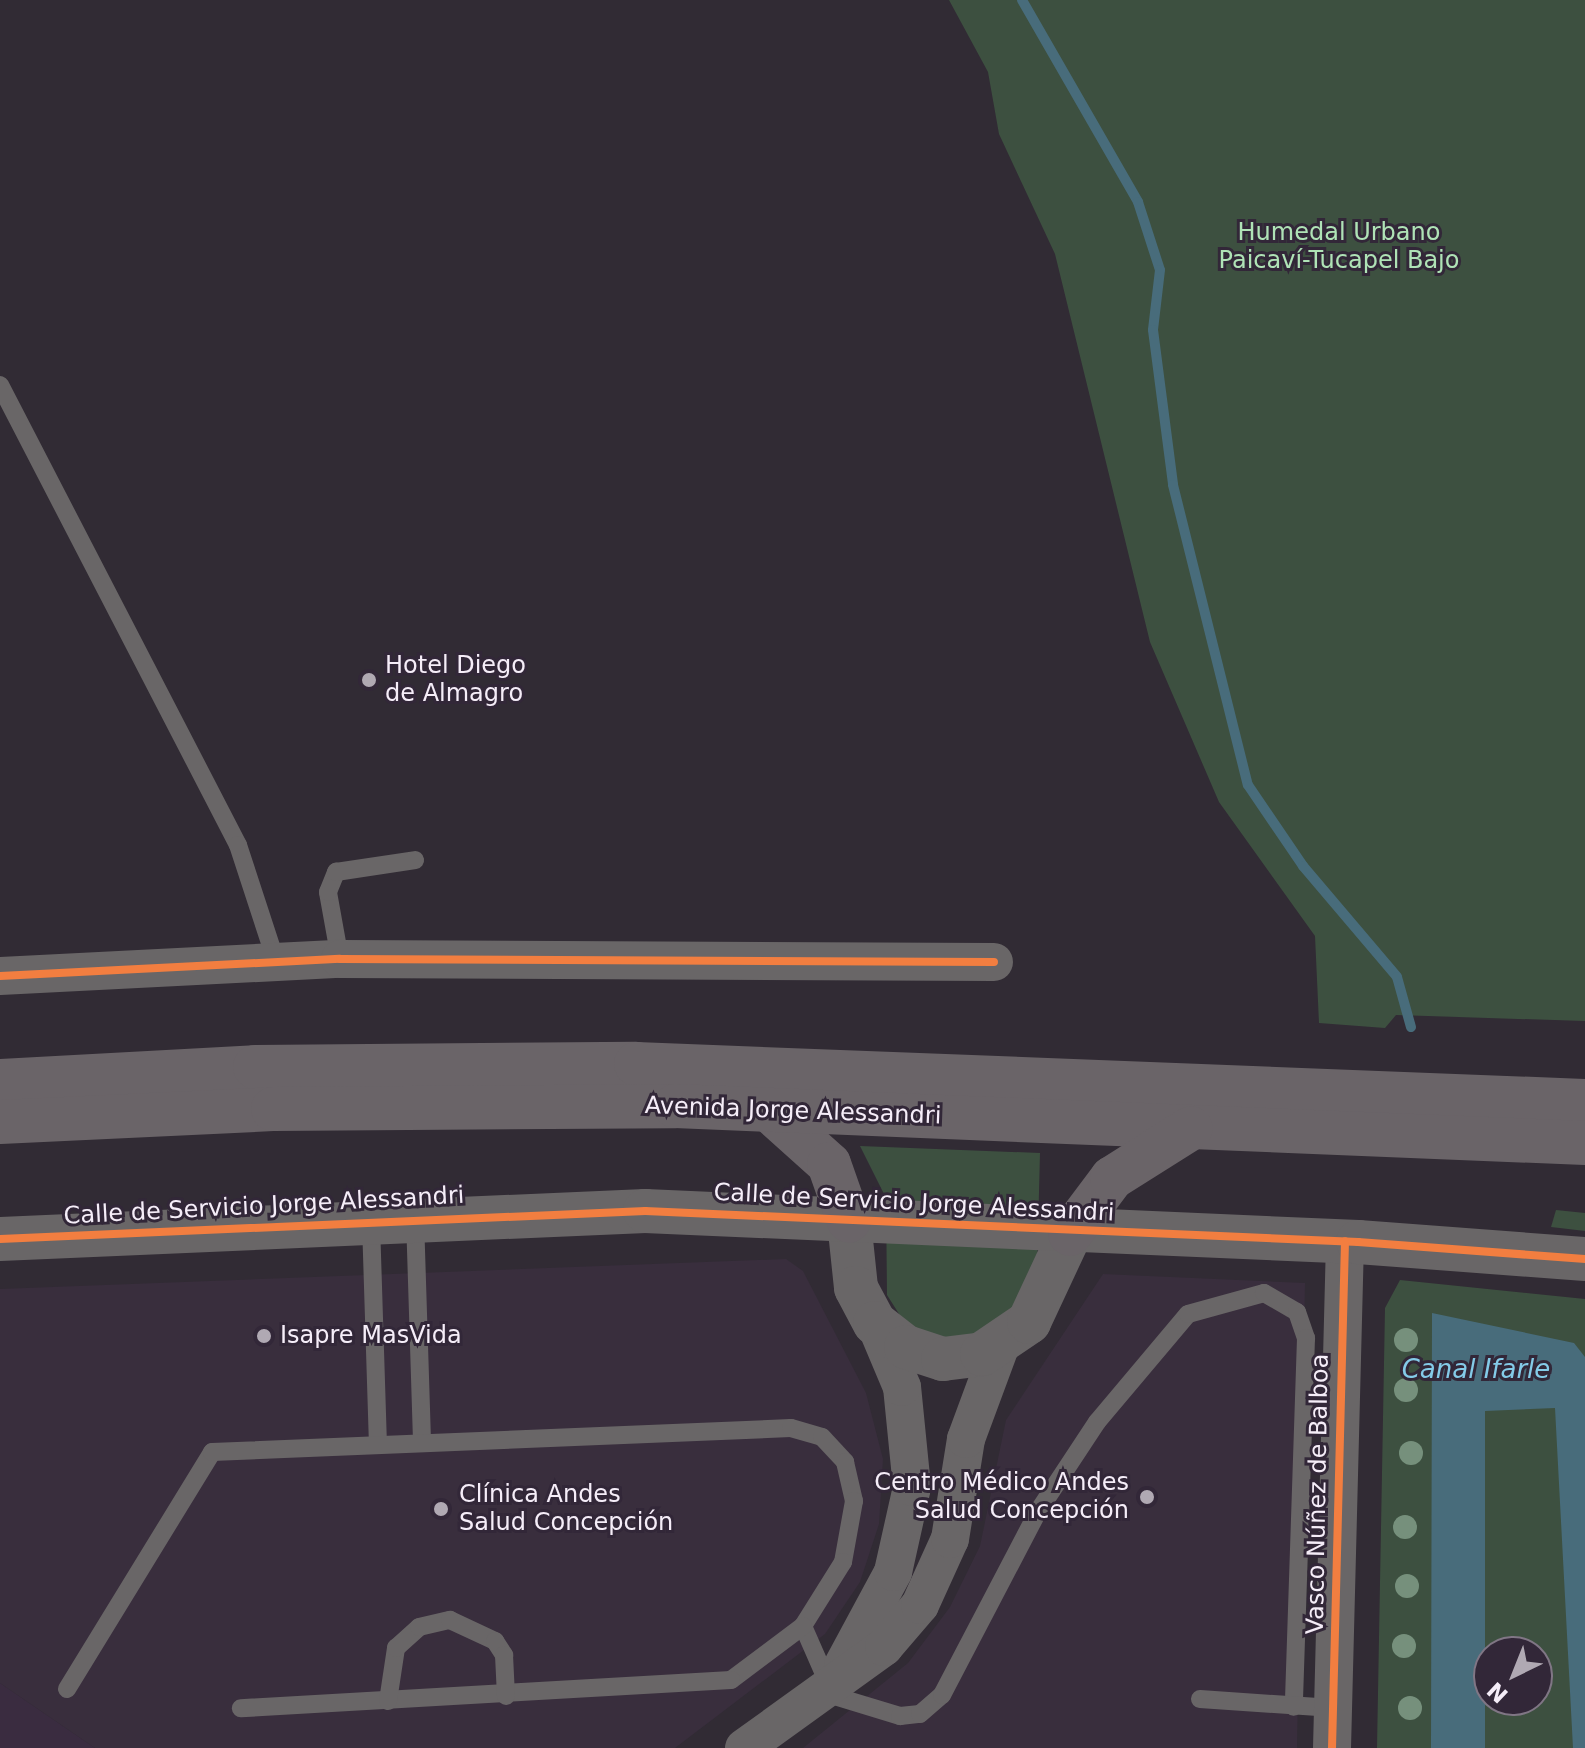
<!DOCTYPE html>
<meta charset="utf-8">
<style>
body{margin:0}
#map{position:relative;width:1585px;height:1748px;overflow:hidden;background:#312b34;font-family:"DejaVu Sans",sans-serif}
div>[style]{position:absolute}
.built>*{inset:0;background:#3a2c40}
.medical>*{inset:0;background:#392e3d}
.green>*{inset:0;background:#3d5040}
.water>*{inset:0;background:#486c7b}
.stream>*{height:10px;margin:-5px;padding:0 5px;transform-origin:5px;border-radius:5px;background:#486c7b}
.service>*{height:18px;margin:-9px;padding:0 9px;transform-origin:9px;border-radius:9px;background:#696667}
.minor>*{height:38px;margin:-19px;padding:0 19px;transform-origin:19px;border-radius:19px;background:#696667}
.tertiary>*{height:44px;margin:-22px;padding:0 22px;transform-origin:22px;border-radius:22px;background:#696667}
.trunk>*{height:44px;margin:-22px;padding:0 22px;transform-origin:22px;border-radius:22px;background:#6a6468}
.cycleway>*{height:8px;margin:-4px;padding:0 4px;transform-origin:4px;border-radius:4px;background:#f27e40}
.trees>*{width:24px;height:24px;margin:-12px;border-radius:50%;background:#76907c}
.dots>*{width:22px;height:22px;translate:-50% -50%;box-sizing:border-box;border:4px solid #322738;border-radius:50%}
span{translate:-50% -50%;white-space:nowrap;text-align:center;line-height:1.15;-webkit-text-stroke:6px #322738;paint-order:stroke}
.park-label{font-size:24px;color:#afe3b6}
.poi-label{font-size:24px;color:#f5edf8}
.left{translate:0 -50%;text-align:left}
.right{translate:-100% -50%;text-align:right}
.street-label{font-size:24px;color:#f5edf8}
.water-label{font-size:26px;color:#84cbe8;font-style:italic}
.north{position:absolute;left:1473px;top:1636px;width:80px;height:80px;box-sizing:border-box;background:#322738;border:2px solid #807685;border-radius:50%;rotate:223deg;font-size:22px;font-weight:700;line-height:32px;text-align:center;color:#f5edf8}
.north::after{content:'';display:block;margin:auto;width:28px;height:36px;background:#b0a9b3;clip-path:polygon(50% 0,100% 100%,50% 72%,0 100%)}
</style>
<div id="map">
<div class="built">
<i style="clip-path:polygon(0 1683px,95px 1748px,0 1748px)"></i>
</div>
<div class="medical">
<i style="clip-path:polygon(786px 1259px,803px 1271px,866px 1393px,883px 1459px,879px 1524px,860px 1582px,825px 1634px,675px 1748px,95px 1748px,0 1683px,0 1289px)"></i>
<i style="clip-path:polygon(1103px 1274px,1305px 1283px,1297px 1748px,803px 1748px,908px 1663px,950px 1607px,980px 1546px,1006px 1420px)"></i>
</div>
<div class="green">
<i style="clip-path:polygon(949px 0,1585px 0,1585px 1021px,1396px 1015px,1385px 1028px,1319px 1023px,1315px 936px,1219px 802px,1150px 642px,1055px 254px,999px 134px,988px 72px)"></i>
<i style="clip-path:polygon(860px 1146px,1040px 1153px,1037px 1271px,1027px 1307px,959px 1347px,908px 1328px,887px 1295px,886px 1198px)"></i>
<i style="clip-path:polygon(1556px 1210px,1585px 1213px,1585px 1231px,1551px 1227px)"></i>
<i style="clip-path:polygon(evenodd,1400px 1280px,1585px 1299px,1585px 1748px,1377px 1748px,1385px 1308px,1400px 1280px,1489px 1652px,1537px 1652px,1537px 1700px,1489px 1700px,1489px 1652px)"></i>
</div>
<div class="water">
<i style="clip-path:polygon(1432px 1313px,1574px 1343px,1585px 1357px,1585px 1748px,1573px 1748px,1555px 1408px,1485px 1411px,1485px 1748px,1431px 1748px)"></i>
</div>
<div class="stream">
<i style="left:1022px;top:0;width:233px;rotate:60.1deg"></i>
<i style="left:1138px;top:202px;width:71px;rotate:72.1deg"></i>
<i style="left:1160px;top:270px;width:60px;rotate:96.7deg"></i>
<i style="left:1153px;top:330px;width:156px;rotate:82.6deg"></i>
<i style="left:1173px;top:485px;width:309px;rotate:76deg"></i>
<i style="left:1248px;top:785px;width:98px;rotate:55.8deg"></i>
<i style="left:1303px;top:866px;width:145px;rotate:49.7deg"></i>
<i style="left:1397px;top:977px;width:52px;rotate:74.4deg"></i>
</div>
<div class="service">
<i style="left:0;top:385px;width:518px;rotate:62.64deg"></i>
<i style="left:238px;top:845px;width:122px;rotate:71.9deg"></i>
<i style="left:340px;top:959px;width:68px;rotate:-100.2deg"></i>
<i style="left:328px;top:892px;width:22px;rotate:-68deg"></i>
<i style="left:336px;top:872px;width:80px;rotate:-8.6deg"></i>
<i style="left:415px;top:1218px;width:225px;rotate:88.2deg"></i>
<i style="left:371px;top:1223px;width:222px;rotate:88.2deg"></i>
<i style="left:803px;top:1626px;width:62px;rotate:66.3deg"></i>
<i style="left:67px;top:1689px;width:278px;rotate:-58.5deg"></i>
<i style="left:212px;top:1452px;width:579px;rotate:-2.37deg"></i>
<i style="left:791px;top:1428px;width:32px;rotate:16deg"></i>
<i style="left:822px;top:1437px;width:34px;rotate:47deg"></i>
<i style="left:845px;top:1462px;width:40px;rotate:77deg"></i>
<i style="left:854px;top:1501px;width:62px;rotate:100.2deg"></i>
<i style="left:843px;top:1562px;width:75px;rotate:122deg"></i>
<i style="left:803px;top:1626px;width:90px;rotate:143.1deg"></i>
<i style="left:731px;top:1680px;width:491px;rotate:176.7deg"></i>
<i style="left:821px;top:1692px;width:83px;rotate:16.9deg"></i>
<i style="left:900px;top:1716px;width:20px;rotate:-6deg"></i>
<i style="left:920px;top:1714px;width:29px;rotate:-41deg"></i>
<i style="left:942px;top:1695px;width:205px;rotate:-62.4deg"></i>
<i style="left:1037px;top:1513px;width:109px;rotate:-56.6deg"></i>
<i style="left:1097px;top:1422px;width:141px;rotate:-49.9deg"></i>
<i style="left:1188px;top:1314px;width:79px;rotate:-15.4deg"></i>
<i style="left:1264px;top:1293px;width:38px;rotate:30deg"></i>
<i style="left:1297px;top:1312px;width:28px;rotate:71deg"></i>
<i style="left:1306px;top:1338px;width:369px;rotate:91.9deg"></i>
<i style="left:1200px;top:1699px;width:133px;rotate:3.9deg"></i>
<i style="left:388px;top:1701px;width:54px;rotate:-81.4deg"></i>
<i style="left:396px;top:1648px;width:31px;rotate:-42deg"></i>
<i style="left:419px;top:1627px;width:32px;rotate:-13deg"></i>
<i style="left:450px;top:1620px;width:50px;rotate:25deg"></i>
<i style="left:495px;top:1641px;width:17px;rotate:57deg"></i>
<i style="left:504px;top:1655px;width:41px;rotate:87.2deg"></i>
</div>
<div class="minor">
<i style="left:0;top:976px;width:340px;rotate:-2.9deg"></i>
<i style="left:340px;top:959px;width:654px;rotate:0.26deg"></i>
<i style="left:843px;top:1665px;width:106px;rotate:-61.7deg"></i>
<i style="left:893px;top:1572px;width:87px;rotate:-77.4deg"></i>
<i style="left:912px;top:1487px;width:100px;rotate:-95.7deg"></i>
<i style="left:902px;top:1387px;width:69px;rotate:-112.9deg"></i>
<i style="left:744px;top:1748px;width:173px;rotate:-35.8deg"></i>
<i style="left:884px;top:1647px;width:55px;rotate:-49.4deg"></i>
<i style="left:920px;top:1605px;width:72px;rotate:-65.6deg"></i>
<i style="left:950px;top:1539px;width:101px;rotate:-80.9deg"></i>
<i style="left:966px;top:1439px;width:98px;rotate:-69.7deg"></i>
<i style="left:1332px;top:1748px;width:507px;rotate:-88.53deg"></i>
</div>
<div class="tertiary">
<i style="left:849px;top:1221px;width:67px;rotate:84deg"></i>
<i style="left:856px;top:1288px;width:40px;rotate:62deg"></i>
<i style="left:875px;top:1323px;width:39px;rotate:38deg"></i>
<i style="left:906px;top:1347px;width:39px;rotate:18deg"></i>
<i style="left:943px;top:1359px;width:39px;rotate:-7deg"></i>
<i style="left:982px;top:1354px;width:57px;rotate:-34.2deg"></i>
<i style="left:1029px;top:1322px;width:97px;rotate:-65deg"></i>
<i style="left:0;top:1239px;width:646px;rotate:-2.49deg"></i>
<i style="left:645px;top:1211px;width:714px;rotate:2.49deg"></i>
<i style="left:1358px;top:1242px;width:228px;rotate:4.3deg"></i>
</div>
<div class="trunk">
<i style="left:0;top:1081px;width:255px;rotate:-3.1deg"></i>
<i style="left:255px;top:1067px;width:381px;rotate:-0.5deg"></i>
<i style="left:636px;top:1064px;width:950px;rotate:2.23deg"></i>
<i style="left:770px;top:1111px;width:79px;rotate:41.9deg"></i>
<i style="left:829px;top:1164px;width:60px;rotate:70.7deg"></i>
<i style="left:0;top:1122px;width:273px;rotate:-2.7deg"></i>
<i style="left:273px;top:1109px;width:402px;rotate:-0.4deg"></i>
<i style="left:675px;top:1106px;width:911px;rotate:2.33deg"></i>
<i style="left:1070px;top:1234px;width:70px;rotate:-53.1deg"></i>
<i style="left:1112px;top:1178px;width:93px;rotate:-32.3deg"></i>
</div>
<div class="cycleway">
<i style="left:0;top:976px;width:340px;rotate:-2.9deg"></i>
<i style="left:340px;top:959px;width:654px;rotate:0.26deg"></i>
<i style="left:0;top:1239px;width:646px;rotate:-2.49deg"></i>
<i style="left:645px;top:1211px;width:714px;rotate:2.49deg"></i>
<i style="left:1358px;top:1242px;width:228px;rotate:4.3deg"></i>
<i style="left:1332px;top:1748px;width:507px;rotate:-88.53deg"></i>
</div>
<div class="trees">
<i style="left:1406px;top:1340px"></i>
<i style="left:1406px;top:1390px"></i>
<i style="left:1411px;top:1453px"></i>
<i style="left:1405px;top:1527px"></i>
<i style="left:1407px;top:1586px"></i>
<i style="left:1404px;top:1646px"></i>
<i style="left:1410px;top:1708px"></i>
</div>
<div class="dots">
<i style="left:369px;top:680px;background:#b0a9b3"></i>
<i style="left:264px;top:1336px;background:#b0a9b3"></i>
<i style="left:1147px;top:1497px;background:#b0a9b3"></i>
<i style="left:441px;top:1509px;background:#b0a9b3"></i>
</div>
<div class="park-label">
<span style="left:1339px;top:247px">Humedal Urbano<br>Paicaví-Tucapel Bajo</span>
</div>
<div class="poi-label">
<span class="left" style="left:385px;top:680px">Hotel Diego<br>de Almagro</span>
<span class="left" style="left:280px;top:1336px">Isapre MasVida</span>
<span class="right" style="left:1129px;top:1497px">Centro Médico Andes<br>Salud Concepción</span>
<span class="left" style="left:459px;top:1509px">Clínica Andes<br>Salud Concepción</span>
</div>
<div class="street-label">
<span style="left:793px;top:1111px;rotate:2deg">Avenida Jorge Alessandri</span>
<span style="left:914px;top:1203px;rotate:3deg">Calle de Servicio Jorge Alessandri</span>
<span style="left:264px;top:1206px;rotate:-3deg">Calle de Servicio Jorge Alessandri</span>
<span style="left:1318px;top:1494px;rotate:-89deg">Vasco Núñez de Balboa</span>
</div>
<div class="water-label">
<span style="left:1476px;top:1370px">Canal Ifarle</span>
</div>
<div class="north">N</div>
</div>
